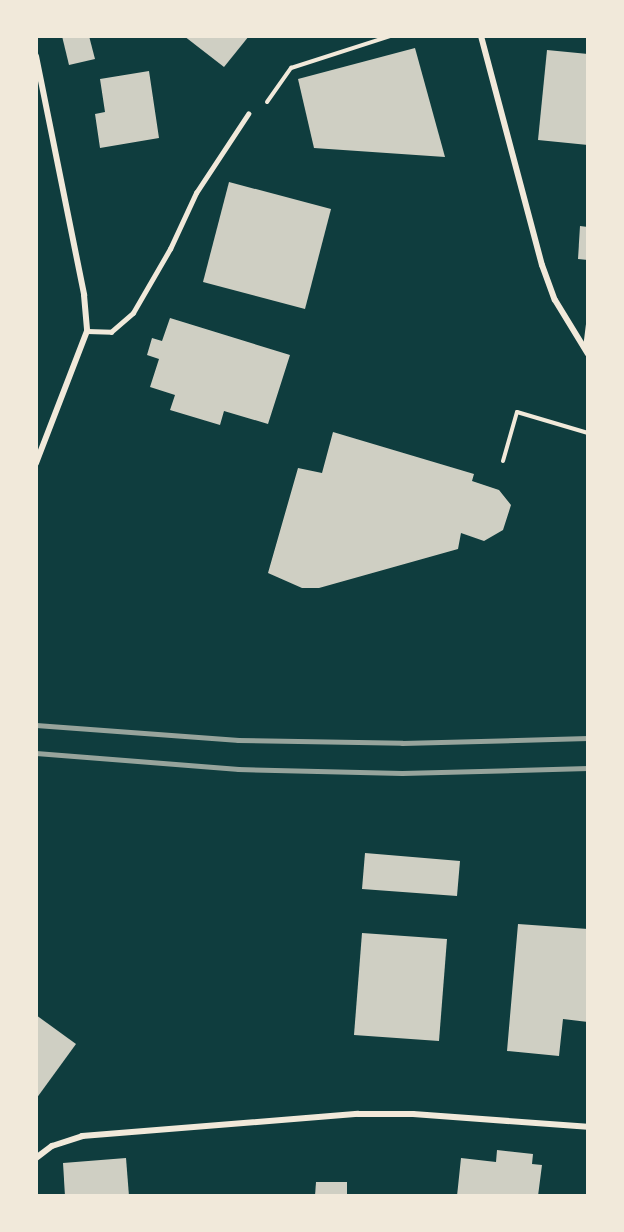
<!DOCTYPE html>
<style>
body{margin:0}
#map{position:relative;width:624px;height:1232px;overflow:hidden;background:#0f3d3e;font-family:"Nunito Sans",sans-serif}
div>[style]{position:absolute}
.building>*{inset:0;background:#cfcfc3}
.path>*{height:4px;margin:-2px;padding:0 2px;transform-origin:2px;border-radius:2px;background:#f1e9da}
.service>*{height:4.5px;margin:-2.25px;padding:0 2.25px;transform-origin:2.25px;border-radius:2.25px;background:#f1e9da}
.minor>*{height:6px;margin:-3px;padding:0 3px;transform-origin:3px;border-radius:3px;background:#f1e9da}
.rail>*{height:4.5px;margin:-2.25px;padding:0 2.25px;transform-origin:2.25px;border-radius:2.25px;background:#97a49c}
span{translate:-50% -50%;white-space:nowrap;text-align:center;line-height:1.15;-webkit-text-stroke:6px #f1e9da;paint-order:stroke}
.frame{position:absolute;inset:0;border:38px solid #f1e9da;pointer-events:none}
</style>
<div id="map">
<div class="building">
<i style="clip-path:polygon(62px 36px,89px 36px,95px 59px,69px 65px)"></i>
<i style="clip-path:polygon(184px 36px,249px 36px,224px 67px)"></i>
<i style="clip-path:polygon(415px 48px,445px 157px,314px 148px,298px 79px)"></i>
<i style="clip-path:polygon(547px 50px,588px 54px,588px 145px,538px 140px)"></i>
<i style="clip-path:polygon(149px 71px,159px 138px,100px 148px,95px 114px,105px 112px,100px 79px)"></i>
<i style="clip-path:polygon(229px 182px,331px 209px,305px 309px,203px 282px)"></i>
<i style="clip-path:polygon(580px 226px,588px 227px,588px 260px,578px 259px)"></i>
<i style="clip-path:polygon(170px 318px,290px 355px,268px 424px,224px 411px,220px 425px,170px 410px,175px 395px,150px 387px,159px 359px,147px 355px,152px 338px,162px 341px)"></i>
<i style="clip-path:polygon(333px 432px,474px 474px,472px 481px,499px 490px,511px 505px,503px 530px,484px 541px,461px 533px,458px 549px,319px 588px,302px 588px,268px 573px,298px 468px,322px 473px)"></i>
<i style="clip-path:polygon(365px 853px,460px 861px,457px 896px,362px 889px)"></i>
<i style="clip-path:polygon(518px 924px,588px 929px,588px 1022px,563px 1019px,559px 1056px,507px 1051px)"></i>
<i style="clip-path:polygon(362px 933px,447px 939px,439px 1041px,354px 1035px)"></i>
<i style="clip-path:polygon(36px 1015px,76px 1044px,36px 1099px)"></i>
<i style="clip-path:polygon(497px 1150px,533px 1154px,532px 1164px,542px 1165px,538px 1196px,457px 1196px,461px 1158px,496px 1162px)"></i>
<i style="clip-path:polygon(126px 1158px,129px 1196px,65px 1196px,63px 1163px)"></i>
<i style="clip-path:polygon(316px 1182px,347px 1182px,347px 1196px,315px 1196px)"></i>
</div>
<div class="path">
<i style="left:267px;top:102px;width:42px;rotate:-54.8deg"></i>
<i style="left:291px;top:68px;width:104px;rotate:-17.9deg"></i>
<i style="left:503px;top:461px;width:51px;rotate:-74.1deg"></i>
<i style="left:517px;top:412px;width:74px;rotate:16.5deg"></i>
</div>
<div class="service">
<i style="left:87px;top:331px;width:24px;rotate:2deg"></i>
<i style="left:111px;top:332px;width:29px;rotate:-41deg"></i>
<i style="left:133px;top:313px;width:74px;rotate:-60deg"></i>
<i style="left:170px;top:249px;width:62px;rotate:-65.1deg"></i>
<i style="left:196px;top:193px;width:95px;rotate:-56.6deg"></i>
<i style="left:585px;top:348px;width:23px;rotate:-83deg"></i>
</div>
<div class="minor">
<i style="left:481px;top:36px;width:237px;rotate:75.1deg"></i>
<i style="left:542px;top:265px;width:37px;rotate:70deg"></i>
<i style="left:555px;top:300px;width:63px;rotate:58.6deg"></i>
<i style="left:36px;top:56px;width:244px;rotate:78.6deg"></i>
<i style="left:84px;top:295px;width:36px;rotate:85deg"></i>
<i style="left:87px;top:331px;width:142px;rotate:111.1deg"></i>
<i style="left:36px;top:1158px;width:20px;rotate:-37deg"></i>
<i style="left:52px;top:1146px;width:32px;rotate:-18deg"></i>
<i style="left:82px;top:1136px;width:277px;rotate:-4.6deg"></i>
<i style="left:358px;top:1114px;width:55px"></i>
<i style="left:413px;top:1114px;width:175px;rotate:4.2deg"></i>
</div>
<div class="rail">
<i style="left:36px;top:725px;width:203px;rotate:4.2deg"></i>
<i style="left:238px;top:740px;width:164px;rotate:1deg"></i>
<i style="left:402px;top:743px;width:186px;rotate:-1.5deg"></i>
<i style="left:36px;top:753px;width:203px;rotate:4.5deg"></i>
<i style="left:238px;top:769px;width:164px;rotate:1.4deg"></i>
<i style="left:402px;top:773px;width:186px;rotate:-1.5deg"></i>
</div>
<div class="frame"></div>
</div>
